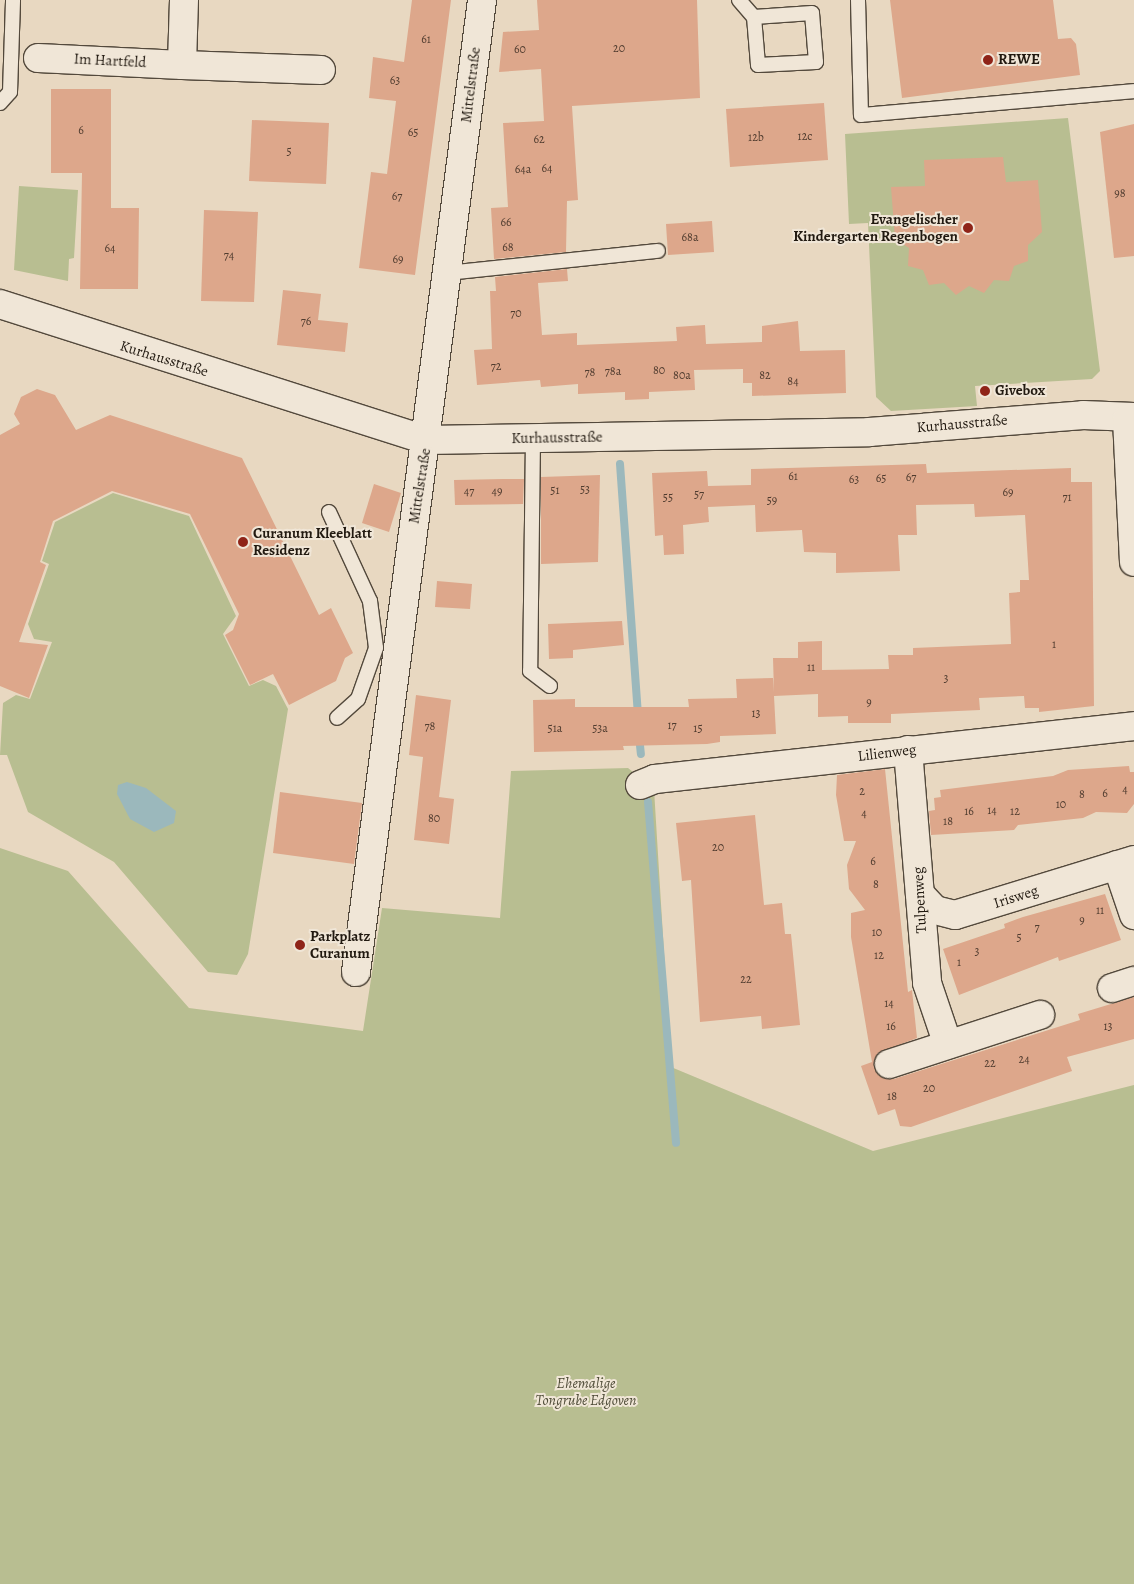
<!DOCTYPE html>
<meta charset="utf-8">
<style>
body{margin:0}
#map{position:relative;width:1134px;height:1584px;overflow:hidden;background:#e8d8c1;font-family:Alegreya,serif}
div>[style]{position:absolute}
.green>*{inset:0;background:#b8be91}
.water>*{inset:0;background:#9bb8bc}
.stream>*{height:8px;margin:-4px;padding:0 4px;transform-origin:4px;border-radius:4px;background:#9bb8bc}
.building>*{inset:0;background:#dda78b}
.roads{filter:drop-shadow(1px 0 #53493c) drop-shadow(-1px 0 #53493c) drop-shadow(0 1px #53493c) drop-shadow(0 -1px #53493c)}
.service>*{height:14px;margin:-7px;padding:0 7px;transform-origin:7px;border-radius:7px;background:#f0e6d7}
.minor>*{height:28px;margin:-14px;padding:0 14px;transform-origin:14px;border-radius:14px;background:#f0e6d7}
.dots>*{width:14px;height:14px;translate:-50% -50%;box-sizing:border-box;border:2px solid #f0e6d7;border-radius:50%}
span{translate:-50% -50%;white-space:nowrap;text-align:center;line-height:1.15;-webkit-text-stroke:4px #f0e6d7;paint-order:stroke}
.number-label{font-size:12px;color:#503c2f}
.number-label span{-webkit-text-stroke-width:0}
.poi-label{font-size:15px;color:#211910;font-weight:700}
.left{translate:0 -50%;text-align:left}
.right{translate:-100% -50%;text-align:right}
.street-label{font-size:15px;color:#211910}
.park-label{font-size:15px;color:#4e4b37;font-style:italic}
</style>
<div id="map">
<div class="green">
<i style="clip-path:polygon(1068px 118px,1100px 371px,1092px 379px,975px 386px,977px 406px,891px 411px,876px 397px,868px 223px,849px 224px,845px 134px)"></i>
<i style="clip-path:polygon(19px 186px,78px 190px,74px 258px,69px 259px,68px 281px,14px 270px)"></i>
<i style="clip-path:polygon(113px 493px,189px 516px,236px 616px,223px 634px,249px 686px,263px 680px,276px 686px,288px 709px,248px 954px,237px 975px,208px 972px,114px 862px,28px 812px,7px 755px,0 755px,3px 703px,16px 695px,30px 699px,52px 642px,34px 639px,28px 624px,49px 564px,42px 561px,55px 522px)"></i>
<i style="clip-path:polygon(628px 768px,654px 789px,671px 1067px,873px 1151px,1134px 1085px,1134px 1584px,0 1584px,0 848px,68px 871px,189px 1008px,363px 1031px,382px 908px,500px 918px,511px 771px)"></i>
</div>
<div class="water">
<i style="clip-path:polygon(127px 782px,146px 788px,176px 811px,174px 823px,154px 832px,130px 819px,117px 794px,118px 785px)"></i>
</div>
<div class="stream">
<i style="left:620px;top:464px;width:254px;rotate:85.9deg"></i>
<i style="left:639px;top:736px;width:18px;rotate:84deg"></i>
<i style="left:648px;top:802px;width:342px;rotate:85.3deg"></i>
</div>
<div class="building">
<i style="clip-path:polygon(412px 0,451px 0,415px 275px,359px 268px,371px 172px,387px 174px,396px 101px,369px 98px,373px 57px,404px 62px)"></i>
<i style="clip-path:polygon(537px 0,697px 0,700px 98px,572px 106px,578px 200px,567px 201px,566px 252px,494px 259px,491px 208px,508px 207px,503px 123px,544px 121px,541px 69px,499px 72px,503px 32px,539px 30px)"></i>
<i style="clip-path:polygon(890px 0,1053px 0,1058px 39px,1071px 38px,1076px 44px,1080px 75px,902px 98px)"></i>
<i style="clip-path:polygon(51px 89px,111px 89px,111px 208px,139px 208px,138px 289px,80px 289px,82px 173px,51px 173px)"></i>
<i style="clip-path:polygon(824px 103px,828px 160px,730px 167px,726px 109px)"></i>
<i style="clip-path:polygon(252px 120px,329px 123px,326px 184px,249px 181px)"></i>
<i style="clip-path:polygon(1134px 124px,1134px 256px,1114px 258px,1100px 132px)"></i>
<i style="clip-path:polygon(1003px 157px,1006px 182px,1038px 180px,1042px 232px,1028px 245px,1028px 261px,1014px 266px,1009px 281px,994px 280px,984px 293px,969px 286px,956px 295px,944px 283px,929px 285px,923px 270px,908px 266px,909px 248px,895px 239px,891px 187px,925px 186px,924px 160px)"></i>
<i style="clip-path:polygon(204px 210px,258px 212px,254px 302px,201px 301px)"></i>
<i style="clip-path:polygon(712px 221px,714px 252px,668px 255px,666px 224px)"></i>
<i style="clip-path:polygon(567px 269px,568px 281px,538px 283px,542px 335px,577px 333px,577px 345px,677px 341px,676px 327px,705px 325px,706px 344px,762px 342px,762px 326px,798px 321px,800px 351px,845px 350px,846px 393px,752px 396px,752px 383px,743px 383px,743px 369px,694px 370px,695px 390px,649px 392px,649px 399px,625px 400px,625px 392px,578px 394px,578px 384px,541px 387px,540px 380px,477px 385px,474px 350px,492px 349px,490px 291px,496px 291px,495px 277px)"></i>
<i style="clip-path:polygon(283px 290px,321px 294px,318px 320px,348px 323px,345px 352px,277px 345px)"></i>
<i style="clip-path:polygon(37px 389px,55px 395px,76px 430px,110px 415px,242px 458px,319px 615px,331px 608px,353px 653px,345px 658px,336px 681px,289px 705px,273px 674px,250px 685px,225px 635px,233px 630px,239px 614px,190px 514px,112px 491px,53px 521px,40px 562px,46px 565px,19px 642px,48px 645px,29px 698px,0 686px,0 435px,20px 424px,14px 414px,21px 397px)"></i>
<i style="clip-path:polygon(926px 464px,927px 473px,1071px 468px,1071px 482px,1092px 482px,1094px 706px,1039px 712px,1039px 708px,1025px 708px,1024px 696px,979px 698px,980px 710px,891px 714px,891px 723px,848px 723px,848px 716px,818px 717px,818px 694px,774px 696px,776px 734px,720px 736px,720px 742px,707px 744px,623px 746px,624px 750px,534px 752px,533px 700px,575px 699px,575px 707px,689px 707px,688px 699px,737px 698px,736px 679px,773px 678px,774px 692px,773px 658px,798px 658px,798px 642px,822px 641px,822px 670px,889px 669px,888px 655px,913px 655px,913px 648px,1011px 644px,1009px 593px,1020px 592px,1020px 580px,1029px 580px,1025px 515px,975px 517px,974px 504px,916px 505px,917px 535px,898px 535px,900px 571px,836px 573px,836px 553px,804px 552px,802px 530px,756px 532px,755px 505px,708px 507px,709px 522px,683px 525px,684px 554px,664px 555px,663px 535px,655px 536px,652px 473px,707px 471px,708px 486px,751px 485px,751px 469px)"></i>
<i style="clip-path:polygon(600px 475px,598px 562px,541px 564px,541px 477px)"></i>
<i style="clip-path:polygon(503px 479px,524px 479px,523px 504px,455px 505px,454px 480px)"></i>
<i style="clip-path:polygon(374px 484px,401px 493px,389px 532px,362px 523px)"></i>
<i style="clip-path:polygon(437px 581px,472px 584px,470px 609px,435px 607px)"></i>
<i style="clip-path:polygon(622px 621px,624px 645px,573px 650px,573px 658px,549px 659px,548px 624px)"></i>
<i style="clip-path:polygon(416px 695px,451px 700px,439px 797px,454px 799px,449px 844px,414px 840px,423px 757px,409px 755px)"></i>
<i style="clip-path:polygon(1129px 766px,1130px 772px,1134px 772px,1134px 804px,1127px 813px,1096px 812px,1083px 818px,1018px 825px,1014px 830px,931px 835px,929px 811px,935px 810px,934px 798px,941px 797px,940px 790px,1053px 776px,1068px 770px)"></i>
<i style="clip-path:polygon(885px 769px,908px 992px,912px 990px,917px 1038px,878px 1053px,874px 1061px,878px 1075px,894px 1079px,1080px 1020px,1078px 1014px,1134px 997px,1134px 1039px,1067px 1057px,1072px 1071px,911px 1127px,900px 1126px,895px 1109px,878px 1115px,861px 1066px,872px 1062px,851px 937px,851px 913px,865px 910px,849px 889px,847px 865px,856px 841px,844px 841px,836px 795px,837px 775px)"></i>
<i style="clip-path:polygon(280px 792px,362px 803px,354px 864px,273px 853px)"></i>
<i style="clip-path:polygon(755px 815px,764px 905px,782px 903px,785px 934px,791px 934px,800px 1025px,762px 1029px,761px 1016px,700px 1022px,691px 880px,682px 881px,676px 823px)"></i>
<i style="clip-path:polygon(1105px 894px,1121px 940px,1059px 961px,1058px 957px,959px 995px,943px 949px,1005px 928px,1004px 924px,1023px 917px)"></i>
</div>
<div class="roads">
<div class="service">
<i style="left:739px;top:0;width:23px;rotate:49deg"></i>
<i style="left:754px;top:17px;width:48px;rotate:85.2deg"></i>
<i style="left:758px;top:65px;width:58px;rotate:-3deg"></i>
<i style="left:816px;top:62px;width:49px;rotate:-94.7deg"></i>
<i style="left:812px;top:13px;width:58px;rotate:176.1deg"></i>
<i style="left:858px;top:0;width:115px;rotate:88.5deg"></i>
<i style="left:861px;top:115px;width:274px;rotate:-5deg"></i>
<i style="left:0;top:103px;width:15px;rotate:-48deg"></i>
<i style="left:10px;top:92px;width:92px;rotate:-88.1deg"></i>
<i style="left:447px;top:273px;width:212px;rotate:-6deg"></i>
<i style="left:533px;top:438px;width:233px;rotate:90.7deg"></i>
<i style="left:530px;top:671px;width:25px;rotate:37deg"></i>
<i style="left:329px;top:512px;width:98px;rotate:65.3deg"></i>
<i style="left:370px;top:601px;width:47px;rotate:82.7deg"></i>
<i style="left:376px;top:648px;width:54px;rotate:109.4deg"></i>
<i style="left:358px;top:699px;width:28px;rotate:138deg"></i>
</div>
<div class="minor">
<i style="left:184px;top:0;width:65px;rotate:91.8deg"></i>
<i style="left:182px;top:65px;width:139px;rotate:2.1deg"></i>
<i style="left:38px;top:58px;width:144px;rotate:2.8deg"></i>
<i style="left:0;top:304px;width:448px;rotate:17.7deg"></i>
<i style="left:427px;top:440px;width:442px;rotate:-1deg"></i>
<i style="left:869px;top:432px;width:215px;rotate:-4.5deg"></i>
<i style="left:1083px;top:415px;width:51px;rotate:2.2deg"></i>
<i style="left:1127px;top:419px;width:143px;rotate:87.2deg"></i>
<i style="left:908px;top:750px;width:234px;rotate:85.3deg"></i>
<i style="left:927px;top:983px;width:65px;rotate:71.3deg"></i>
<i style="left:640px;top:785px;width:16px;rotate:-22deg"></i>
<i style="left:655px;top:779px;width:482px;rotate:-6.3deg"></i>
<i style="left:1117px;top:865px;width:53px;rotate:71.2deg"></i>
<i style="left:920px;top:894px;width:22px;rotate:47deg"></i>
<i style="left:935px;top:910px;width:21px;rotate:14deg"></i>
<i style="left:955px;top:915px;width:187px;rotate:-17.1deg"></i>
<i style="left:356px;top:972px;width:980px;rotate:-82.61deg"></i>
<i style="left:1112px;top:988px;width:23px;rotate:-18deg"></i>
<i style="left:889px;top:1064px;width:159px;rotate:-18deg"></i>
</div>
</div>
<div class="dots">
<i style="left:988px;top:60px;background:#8f2418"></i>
<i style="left:968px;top:228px;background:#8f2418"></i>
<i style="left:985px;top:391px;background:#8f2418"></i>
<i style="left:243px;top:542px;background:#8f2418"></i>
<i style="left:300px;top:945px;background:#8f2418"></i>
</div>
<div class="number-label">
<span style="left:426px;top:40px">61</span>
<span style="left:619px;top:49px">20</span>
<span style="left:520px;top:50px">60</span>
<span style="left:395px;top:81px">63</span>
<span style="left:81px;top:131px">6</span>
<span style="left:413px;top:133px">65</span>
<span style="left:805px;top:137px">12c</span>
<span style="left:756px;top:138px">12b</span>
<span style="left:539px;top:140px">62</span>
<span style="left:289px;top:152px">5</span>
<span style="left:547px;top:169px">64</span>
<span style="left:523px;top:170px">64a</span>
<span style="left:1120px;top:194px">98</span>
<span style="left:397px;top:197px">67</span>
<span style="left:506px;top:223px">66</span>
<span style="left:690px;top:238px">68a</span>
<span style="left:508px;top:248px">68</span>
<span style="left:110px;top:249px">64</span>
<span style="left:229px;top:256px">74</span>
<span style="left:398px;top:260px">69</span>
<span style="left:516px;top:314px">70</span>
<span style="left:306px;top:322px">76</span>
<span style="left:496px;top:367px">72</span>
<span style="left:659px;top:371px">80</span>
<span style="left:613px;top:372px">78a</span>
<span style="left:590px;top:373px">78</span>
<span style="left:682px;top:376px">80a</span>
<span style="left:765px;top:376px">82</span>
<span style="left:793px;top:382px">84</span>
<span style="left:793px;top:477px">61</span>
<span style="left:911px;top:478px">67</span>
<span style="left:881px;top:479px">65</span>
<span style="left:854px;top:480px">63</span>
<span style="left:585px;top:490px">53</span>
<span style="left:555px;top:491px">51</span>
<span style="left:469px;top:492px">47</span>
<span style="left:497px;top:492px">49</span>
<span style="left:1008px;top:493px">69</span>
<span style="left:699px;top:495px">57</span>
<span style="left:668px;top:498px">55</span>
<span style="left:1067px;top:498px">71</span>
<span style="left:772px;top:501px">59</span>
<span style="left:1054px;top:645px">1</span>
<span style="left:811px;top:668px">11</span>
<span style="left:946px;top:679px">3</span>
<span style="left:869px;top:703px">9</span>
<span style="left:756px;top:714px">13</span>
<span style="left:672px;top:726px">17</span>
<span style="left:430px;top:727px">78</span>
<span style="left:555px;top:729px">51a</span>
<span style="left:600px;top:729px">53a</span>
<span style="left:698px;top:729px">15</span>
<span style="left:1125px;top:790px">4</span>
<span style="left:862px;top:792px">2</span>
<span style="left:1105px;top:794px">6</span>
<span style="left:1082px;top:795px">8</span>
<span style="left:1061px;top:805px">10</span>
<span style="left:992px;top:811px">14</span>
<span style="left:969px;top:812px">16</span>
<span style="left:1015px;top:812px">12</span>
<span style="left:864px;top:814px">4</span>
<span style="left:434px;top:819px">80</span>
<span style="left:948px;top:822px">18</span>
<span style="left:718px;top:848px">20</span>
<span style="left:873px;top:862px">6</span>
<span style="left:876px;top:885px">8</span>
<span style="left:1100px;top:911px">11</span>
<span style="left:1082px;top:921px">9</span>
<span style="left:1037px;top:928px">7</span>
<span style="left:877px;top:933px">10</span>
<span style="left:1019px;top:938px">5</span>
<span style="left:977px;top:952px">3</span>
<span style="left:879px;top:956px">12</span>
<span style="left:959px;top:963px">1</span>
<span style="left:746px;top:980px">22</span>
<span style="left:889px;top:1004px">14</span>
<span style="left:891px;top:1027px">16</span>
<span style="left:1108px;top:1027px">13</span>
<span style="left:1024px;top:1060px">24</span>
<span style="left:990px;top:1064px">22</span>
<span style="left:929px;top:1089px">20</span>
<span style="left:892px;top:1097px">18</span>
</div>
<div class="poi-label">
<span class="left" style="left:998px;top:60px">REWE</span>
<span class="right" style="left:958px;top:228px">Evangelischer<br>Kindergarten Regenbogen</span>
<span class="left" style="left:995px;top:391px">Givebox</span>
<span class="left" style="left:253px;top:542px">Curanum Kleeblatt<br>Residenz</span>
<span class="left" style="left:310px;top:945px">Parkplatz<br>Curanum</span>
</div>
<div class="street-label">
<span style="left:110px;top:61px;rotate:3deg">Im Hartfeld</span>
<span style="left:471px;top:85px;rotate:-83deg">Mittelstraße</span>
<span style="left:164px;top:359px;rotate:17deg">Kurhausstraße</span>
<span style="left:962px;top:424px;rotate:-5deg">Kurhausstraße</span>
<span style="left:557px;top:438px;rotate:-1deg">Kurhausstraße</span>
<span style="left:420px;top:486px;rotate:-81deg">Mittelstraße</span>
<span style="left:887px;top:753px;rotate:-7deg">Lilienweg</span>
<span style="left:1016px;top:897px;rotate:-18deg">Irisweg</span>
<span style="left:920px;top:900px;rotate:-93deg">Tulpenweg</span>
</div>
<div class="park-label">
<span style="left:586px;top:1392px">Ehemalige<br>Tongrube Edgoven</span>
</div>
</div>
